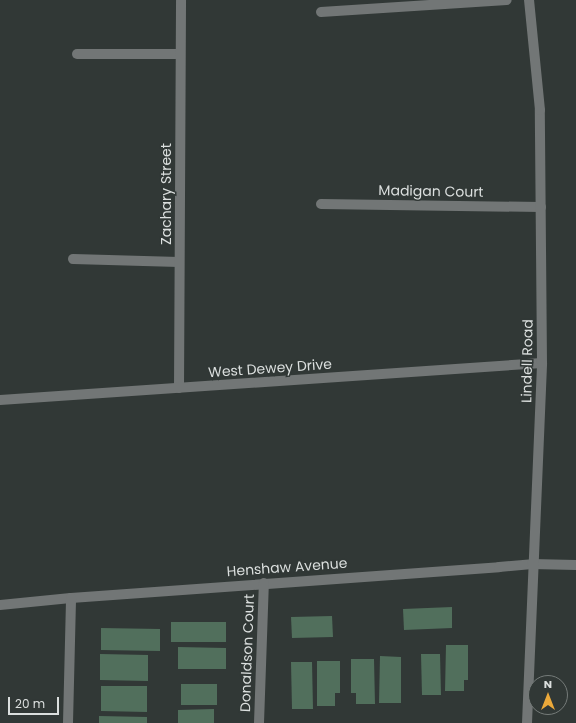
<!DOCTYPE html>
<style>
body{margin:0}
#map{position:relative;width:576px;height:723px;overflow:hidden;background:#313836;font-family:Poppins,sans-serif}
div>[style]{position:absolute}
.building>*{inset:0;background:#516f5c}
.minor>*{height:10px;margin:-5px;padding:0 5px;transform-origin:5px;border-radius:5px;background:#727676}
span{translate:-50% -50%;white-space:nowrap;text-align:center;line-height:1.15;-webkit-text-stroke:3px #313836;paint-order:stroke}
.street-label{font-size:14px;color:#dbdfde}
.north{position:absolute;left:528px;top:675px;width:40px;height:40px;box-sizing:border-box;background:#313836;border:1px solid #757b79;border-radius:50%;rotate:0deg;font-size:11px;font-weight:700;line-height:16px;text-align:center;color:#dbdfde}
.north::after{content:'';display:block;margin:auto;width:14px;height:18px;background:#eca93a;clip-path:polygon(50% 0,100% 100%,50% 72%,0 100%)}
.scale{position:absolute;left:8px;top:697px;width:51px;height:18px;box-sizing:border-box;border:2px solid #dbdfde;border-top:0;padding-left:5px;font-size:12px;line-height:14px;white-space:nowrap;color:#dbdfde;-webkit-text-stroke:3px #313836;paint-order:stroke}
</style>
<div id="map">
<div class="building">
<i style="clip-path:polygon(452px 607px,452px 628px,404px 630px,403px 609px)"></i>
<i style="clip-path:polygon(332px 616px,333px 637px,292px 638px,291px 617px)"></i>
<i style="clip-path:polygon(171px 622px,226px 622px,226px 642px,171px 642px)"></i>
<i style="clip-path:polygon(101px 628px,160px 629px,160px 651px,101px 650px)"></i>
<i style="clip-path:polygon(446px 645px,468px 645px,468px 680px,464px 680px,464px 691px,445px 691px)"></i>
<i style="clip-path:polygon(178px 647px,226px 648px,226px 669px,178px 669px)"></i>
<i style="clip-path:polygon(100px 654px,148px 655px,148px 681px,100px 680px)"></i>
<i style="clip-path:polygon(421px 654px,440px 654px,441px 695px,422px 695px)"></i>
<i style="clip-path:polygon(380px 656px,401px 657px,401px 703px,379px 703px)"></i>
<i style="clip-path:polygon(351px 659px,374px 659px,375px 704px,356px 704px,356px 693px,351px 693px)"></i>
<i style="clip-path:polygon(317px 661px,340px 661px,340px 693px,335px 693px,335px 706px,317px 706px)"></i>
<i style="clip-path:polygon(291px 662px,312px 662px,313px 709px,292px 709px)"></i>
<i style="clip-path:polygon(181px 684px,217px 684px,217px 705px,181px 705px)"></i>
<i style="clip-path:polygon(101px 686px,147px 686px,147px 712px,101px 711px)"></i>
<i style="clip-path:polygon(214px 709px,214px 723px,178px 723px,178px 710px)"></i>
<i style="clip-path:polygon(99px 716px,147px 717px,147px 723px,99px 723px)"></i>
</div>
<div class="minor">
<i style="left:321px;top:12px;width:186px;rotate:-3.7deg"></i>
<i style="left:77px;top:54px;width:103px"></i>
<i style="left:321px;top:204px;width:220px;rotate:0.8deg"></i>
<i style="left:73px;top:259px;width:106px;rotate:1.6deg"></i>
<i style="left:179px;top:388px;width:388px;rotate:-89.7deg"></i>
<i style="left:0;top:400px;width:543px;rotate:-3.91deg"></i>
<i style="left:0;top:605px;width:71px;rotate:-5.6deg"></i>
<i style="left:71px;top:598px;width:429px;rotate:-4.1deg"></i>
<i style="left:499px;top:567px;width:33px;rotate:-5deg"></i>
<i style="left:532px;top:564px;width:44px;rotate:1.3deg"></i>
<i style="left:68px;top:723px;width:125px;rotate:-88.6deg"></i>
<i style="left:259px;top:723px;width:140px;rotate:-88deg"></i>
<i style="left:527px;top:723px;width:360px;rotate:-87.6deg"></i>
<i style="left:542px;top:363px;width:253px;rotate:-90.5deg"></i>
<i style="left:540px;top:110px;width:111px;rotate:-95.7deg"></i>
</div>
<div class="street-label">
<span style="left:431px;top:191px;rotate:1deg">Madigan Court</span>
<span style="left:166px;top:194px;rotate:-90deg">Zachary Street</span>
<span style="left:527px;top:361px;rotate:-89deg">Lindell Road</span>
<span style="left:270px;top:368px;rotate:-4deg">West Dewey Drive</span>
<span style="left:287px;top:567px;rotate:-4deg">Henshaw Avenue</span>
<span style="left:247px;top:653px;rotate:-88deg">Donaldson Court</span>
</div>
<div class="north">N</div>
<div class="scale">20 m</div>
</div>
